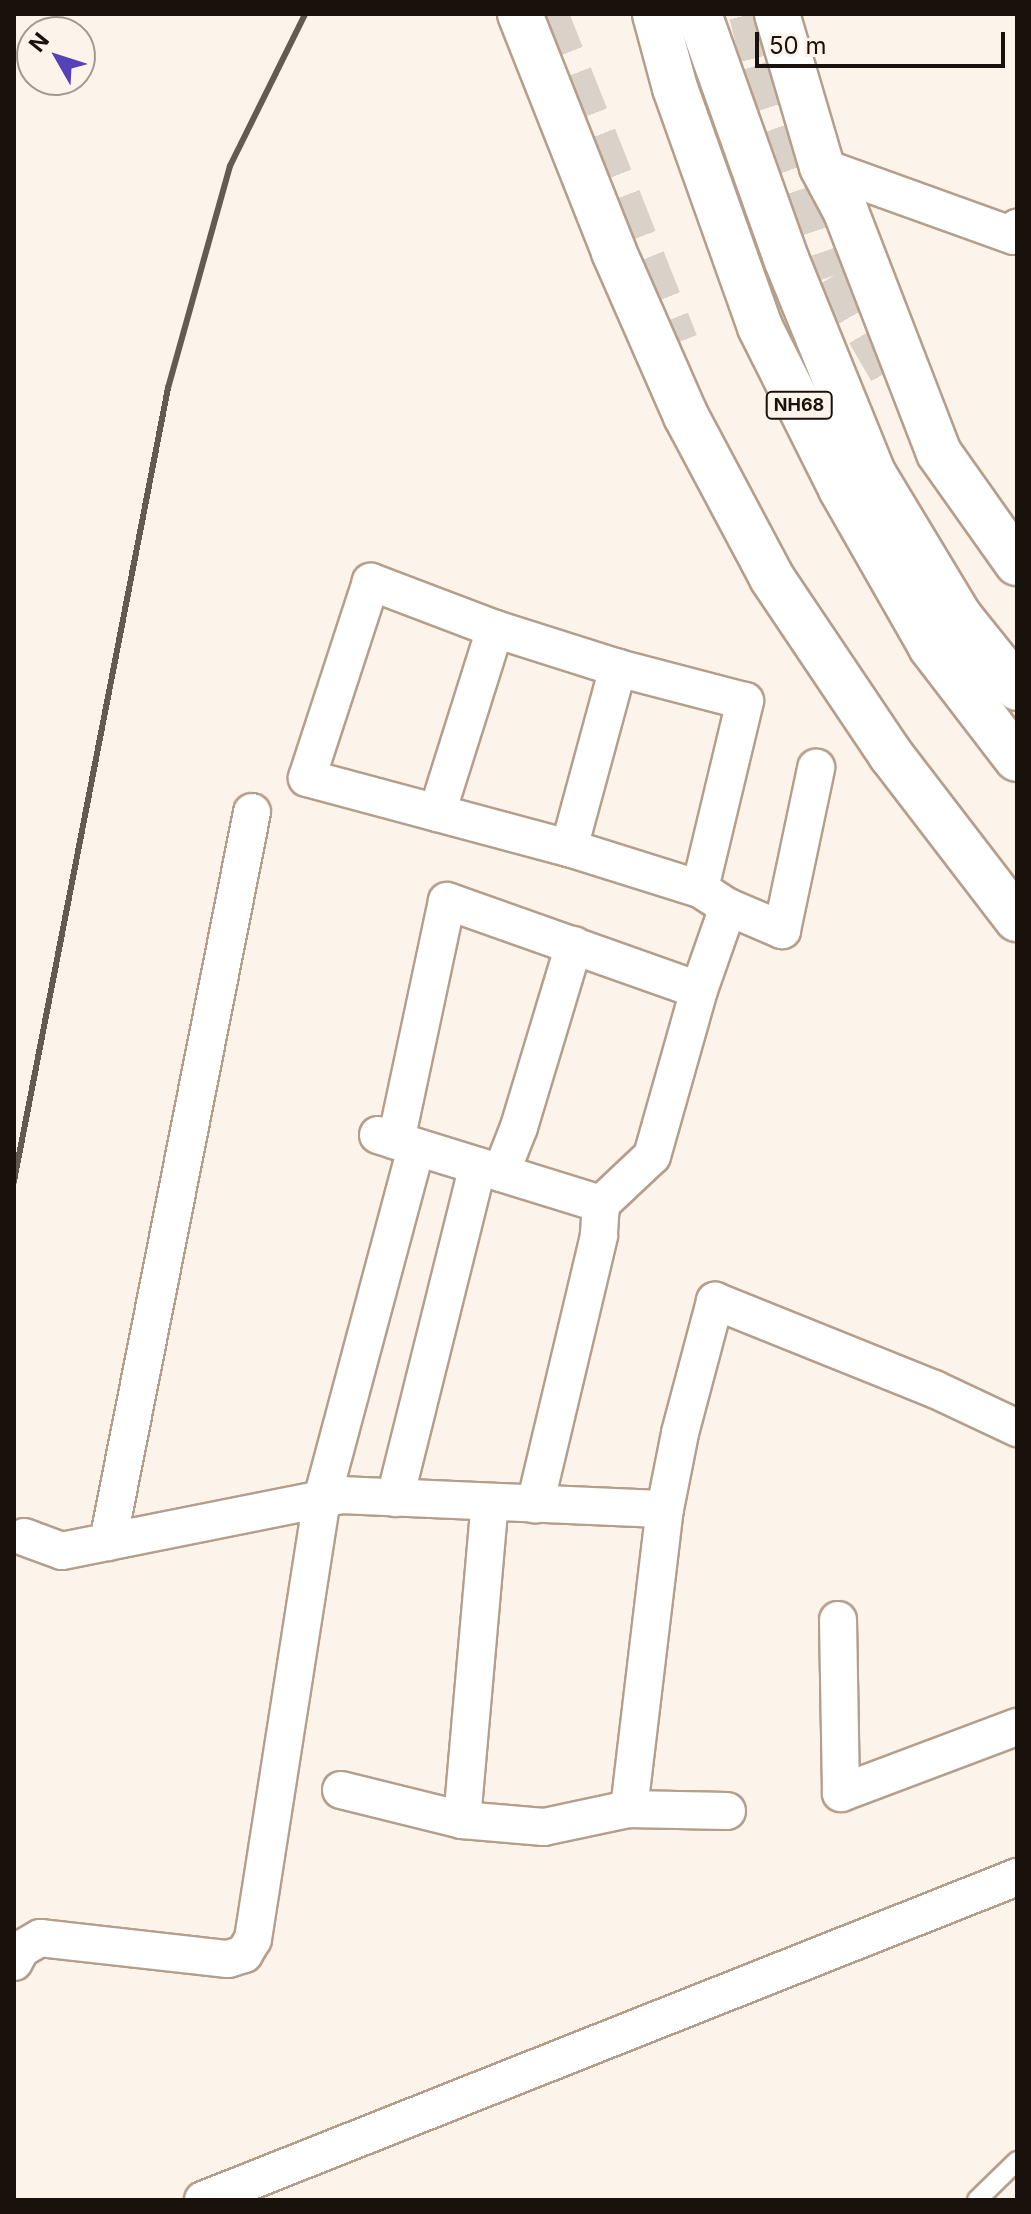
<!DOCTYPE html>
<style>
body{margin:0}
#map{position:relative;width:1031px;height:2214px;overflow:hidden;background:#fcf3eb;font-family:Inter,sans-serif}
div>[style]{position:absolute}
.secondary-tunnel>*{height:44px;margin-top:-22px;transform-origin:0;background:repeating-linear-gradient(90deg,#dad1c9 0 44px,transparent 0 66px)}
.roads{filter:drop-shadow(2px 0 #b49f8d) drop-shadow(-2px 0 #b49f8d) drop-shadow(0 2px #b49f8d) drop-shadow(0 -2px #b49f8d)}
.lane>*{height:18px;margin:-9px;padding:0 9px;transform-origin:9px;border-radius:9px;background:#fff}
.street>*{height:36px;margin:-18px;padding:0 18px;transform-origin:18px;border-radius:18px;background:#fff}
.secondary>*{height:44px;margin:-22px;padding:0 22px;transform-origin:22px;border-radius:22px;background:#fff}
.highway>*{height:44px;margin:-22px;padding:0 22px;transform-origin:22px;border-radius:22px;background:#fff}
.rail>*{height:6px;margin:-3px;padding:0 3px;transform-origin:3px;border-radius:3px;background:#625a53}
span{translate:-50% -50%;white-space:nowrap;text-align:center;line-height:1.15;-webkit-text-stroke:8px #fcf3eb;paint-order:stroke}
.shield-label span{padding:2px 6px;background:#fcf3eb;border:2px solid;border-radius:6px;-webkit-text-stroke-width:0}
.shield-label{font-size:18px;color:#19110b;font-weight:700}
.frame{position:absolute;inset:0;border:16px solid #19110b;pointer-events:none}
.north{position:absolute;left:16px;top:16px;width:80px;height:80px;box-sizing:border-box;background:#fcf3eb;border:2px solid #a19991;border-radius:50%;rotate:309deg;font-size:22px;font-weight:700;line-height:32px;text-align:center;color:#19110b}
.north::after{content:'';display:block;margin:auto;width:28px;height:36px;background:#5741b9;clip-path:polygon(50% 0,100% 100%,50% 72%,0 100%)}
.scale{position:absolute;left:755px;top:32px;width:250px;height:36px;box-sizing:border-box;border:4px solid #19110b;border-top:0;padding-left:10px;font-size:24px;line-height:28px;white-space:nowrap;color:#19110b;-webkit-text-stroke:6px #fcf3eb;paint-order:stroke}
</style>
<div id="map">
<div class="secondary-tunnel">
<i style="left:546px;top:14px;width:354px;rotate:68.4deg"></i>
<i style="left:751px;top:14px;width:50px;rotate:76.2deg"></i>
<i style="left:763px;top:63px;width:224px;rotate:71.2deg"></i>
<i style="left:835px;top:275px;width:127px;rotate:59.8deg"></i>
</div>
<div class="roads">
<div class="lane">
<i style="left:977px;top:2200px;width:56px;rotate:-44.3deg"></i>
</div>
<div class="street">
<i style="left:822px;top:167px;width:204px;rotate:19.8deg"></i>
<i style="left:1014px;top:236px;width:9px;rotate:-69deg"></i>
<i style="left:495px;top:629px;width:133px;rotate:-159.2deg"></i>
<i style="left:371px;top:582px;width:206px;rotate:108.1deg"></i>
<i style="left:307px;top:778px;width:271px;rotate:15deg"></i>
<i style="left:569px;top:848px;width:137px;rotate:17.4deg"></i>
<i style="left:700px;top:889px;width:33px;rotate:33deg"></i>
<i style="left:437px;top:813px;width:193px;rotate:-72.5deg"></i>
<i style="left:495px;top:629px;width:129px;rotate:17.6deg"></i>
<i style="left:569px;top:848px;width:187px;rotate:-74.8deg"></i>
<i style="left:618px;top:668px;width:131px;rotate:14.6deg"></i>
<i style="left:745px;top:701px;width:193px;rotate:103.5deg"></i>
<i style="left:378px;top:1135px;width:233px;rotate:17.2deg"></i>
<i style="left:601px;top:1204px;width:32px;rotate:94deg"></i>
<i style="left:599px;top:1236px;width:276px;rotate:103.4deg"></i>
<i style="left:396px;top:1141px;width:245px;rotate:-78deg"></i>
<i style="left:447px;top:901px;width:267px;rotate:19.5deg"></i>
<i style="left:501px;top:1173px;width:49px;rotate:-68.6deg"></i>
<i style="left:519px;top:1127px;width:190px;rotate:-73.2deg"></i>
<i style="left:601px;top:1204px;width:70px;rotate:-43.3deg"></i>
<i style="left:652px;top:1156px;width:173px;rotate:-74.2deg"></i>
<i style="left:699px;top:990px;width:88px;rotate:-70.7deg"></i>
<i style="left:728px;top:907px;width:59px;rotate:23.1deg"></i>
<i style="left:782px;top:930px;width:166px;rotate:-78.1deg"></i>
<i style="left:395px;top:1498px;width:342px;rotate:-76deg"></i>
<i style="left:24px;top:1537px;width:40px;rotate:20.2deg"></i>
<i style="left:62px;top:1551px;width:285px;rotate:-11.3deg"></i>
<i style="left:341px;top:1495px;width:324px;rotate:2.5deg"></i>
<i style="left:665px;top:1509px;width:77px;rotate:-78.8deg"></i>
<i style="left:680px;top:1433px;width:137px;rotate:-75.1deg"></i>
<i style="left:715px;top:1301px;width:236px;rotate:21.9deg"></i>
<i style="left:934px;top:1389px;width:92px;rotate:25.2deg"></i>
<i style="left:108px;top:1542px;width:744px;rotate:-78.84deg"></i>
<i style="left:838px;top:1620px;width:173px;rotate:89deg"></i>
<i style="left:841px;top:1793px;width:188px;rotate:-20.6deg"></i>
<i style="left:341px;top:1790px;width:125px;rotate:13.9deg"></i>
<i style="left:462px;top:1820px;width:82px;rotate:4.9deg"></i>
<i style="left:544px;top:1827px;width:87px;rotate:-12deg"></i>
<i style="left:629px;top:1809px;width:98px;rotate:1.2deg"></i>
<i style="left:629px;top:1809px;width:302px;rotate:-83.2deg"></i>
<i style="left:462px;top:1820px;width:319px;rotate:-85deg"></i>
<i style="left:14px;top:1962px;width:15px;rotate:-62deg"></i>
<i style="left:21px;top:1949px;width:22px;rotate:-30deg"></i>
<i style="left:40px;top:1938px;width:189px;rotate:6.4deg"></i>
<i style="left:228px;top:1959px;width:17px;rotate:-17deg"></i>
<i style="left:244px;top:1954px;width:17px;rotate:-59deg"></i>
<i style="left:253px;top:1939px;width:445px;rotate:-81.1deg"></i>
<i style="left:322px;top:1499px;width:364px;rotate:-75deg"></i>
<i style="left:203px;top:2200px;width:876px;rotate:-21.64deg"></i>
</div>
<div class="secondary">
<i style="left:520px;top:14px;width:256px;rotate:68.4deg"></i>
<i style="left:614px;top:252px;width:179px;rotate:66.3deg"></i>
<i style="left:686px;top:416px;width:183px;rotate:62deg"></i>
<i style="left:772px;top:578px;width:213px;rotate:56.1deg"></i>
<i style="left:891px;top:755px;width:207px;rotate:52.5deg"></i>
<i style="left:777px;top:14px;width:159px;rotate:73.6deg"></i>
<i style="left:822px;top:167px;width:51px;rotate:61.9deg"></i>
<i style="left:846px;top:212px;width:258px;rotate:68.9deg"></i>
<i style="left:939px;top:453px;width:135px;rotate:54.7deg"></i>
</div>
<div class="highway">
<i style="left:655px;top:14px;width:77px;rotate:74.9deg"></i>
<i style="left:675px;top:88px;width:254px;rotate:70.4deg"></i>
<i style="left:760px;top:327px;width:181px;rotate:63.4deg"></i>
<i style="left:841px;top:489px;width:182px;rotate:60.3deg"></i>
<i style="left:931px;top:647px;width:141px;rotate:52.5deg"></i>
<i style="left:699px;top:14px;width:262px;rotate:70.4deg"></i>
<i style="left:787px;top:261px;width:229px;rotate:67.9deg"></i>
<i style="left:873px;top:473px;width:168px;rotate:58.9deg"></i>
<i style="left:960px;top:617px;width:91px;rotate:51.2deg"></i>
</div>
</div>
<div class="rail">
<i style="left:14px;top:1181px;width:808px;rotate:-79.01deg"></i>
<i style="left:168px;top:388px;width:230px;rotate:-74.4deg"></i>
<i style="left:230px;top:166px;width:169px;rotate:-63.7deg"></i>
</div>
<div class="shield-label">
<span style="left:799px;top:405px">NH68</span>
</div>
<div class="frame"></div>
<div class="north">N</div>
<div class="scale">50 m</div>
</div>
